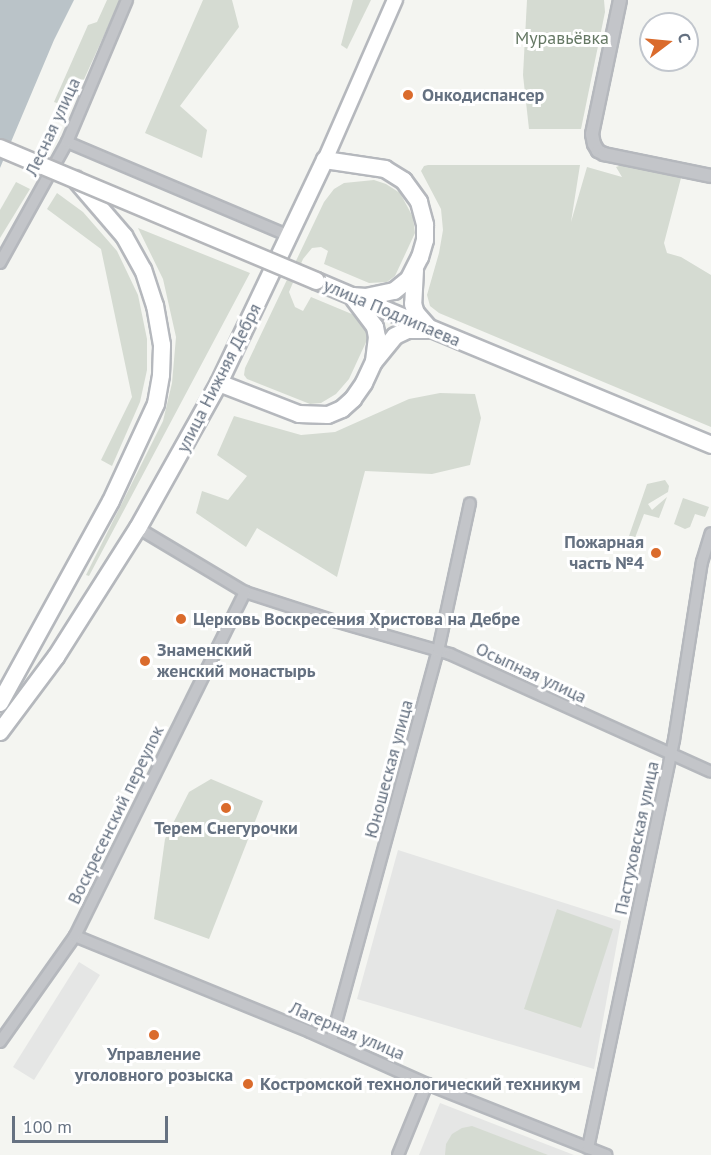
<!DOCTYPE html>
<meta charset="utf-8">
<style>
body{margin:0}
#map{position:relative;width:711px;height:1155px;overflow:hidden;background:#f4f5f1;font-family:"PT Sans",sans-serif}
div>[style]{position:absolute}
.built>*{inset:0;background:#e5e6e5}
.green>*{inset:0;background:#d5dbd2}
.water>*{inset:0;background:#bac3c8}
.roads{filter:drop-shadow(2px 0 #b5b8bd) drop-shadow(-2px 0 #b5b8bd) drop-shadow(0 2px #b5b8bd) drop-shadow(0 -2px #b5b8bd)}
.minor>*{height:10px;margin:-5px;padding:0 5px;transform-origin:5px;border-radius:5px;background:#c3c5c9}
.tertiary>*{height:12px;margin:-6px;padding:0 6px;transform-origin:6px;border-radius:6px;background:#c3c5c9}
.secondary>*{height:14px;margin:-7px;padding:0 7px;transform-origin:7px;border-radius:7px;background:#fff}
.primary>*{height:16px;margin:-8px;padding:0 8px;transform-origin:8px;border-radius:8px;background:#fff}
.trunk>*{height:16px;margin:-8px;padding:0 8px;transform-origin:8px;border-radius:8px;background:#fff}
.bridges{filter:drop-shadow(2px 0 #b5b7bb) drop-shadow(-2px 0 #b5b7bb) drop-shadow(0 2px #b5b7bb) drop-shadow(0 -2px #b5b7bb)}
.trunk-bridge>*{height:16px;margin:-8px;padding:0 8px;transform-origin:8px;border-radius:8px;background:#fff}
.dots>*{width:16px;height:16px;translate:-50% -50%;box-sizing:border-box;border:3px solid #fff;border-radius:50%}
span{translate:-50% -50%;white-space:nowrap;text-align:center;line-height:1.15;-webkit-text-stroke:6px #fff;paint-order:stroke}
.park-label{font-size:18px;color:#657864}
.poi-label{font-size:18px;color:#657181;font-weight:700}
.left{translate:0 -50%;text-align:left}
.right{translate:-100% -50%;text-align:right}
.street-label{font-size:18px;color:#657181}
.north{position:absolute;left:639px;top:12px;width:60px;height:60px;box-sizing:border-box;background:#fff;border:2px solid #c1c6cd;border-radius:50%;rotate:74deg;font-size:16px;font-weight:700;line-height:24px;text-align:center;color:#657181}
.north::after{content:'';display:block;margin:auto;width:21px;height:27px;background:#da6b2c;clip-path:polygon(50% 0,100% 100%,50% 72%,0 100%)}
.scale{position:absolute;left:12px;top:1116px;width:156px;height:27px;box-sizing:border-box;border:3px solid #657181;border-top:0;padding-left:8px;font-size:18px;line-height:21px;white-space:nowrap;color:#657181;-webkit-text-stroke:4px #fff;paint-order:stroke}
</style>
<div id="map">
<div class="built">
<i style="clip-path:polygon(398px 850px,621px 921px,594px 1069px,357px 999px)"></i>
<i style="clip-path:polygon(79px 962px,100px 975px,34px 1080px,13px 1067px)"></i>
<i style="clip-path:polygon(440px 1103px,574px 1155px,419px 1155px)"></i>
</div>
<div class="green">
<i style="clip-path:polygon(107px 0,120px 0,71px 108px,54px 102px,88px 25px,97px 22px)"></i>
<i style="clip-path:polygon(203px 0,232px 0,239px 27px,180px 106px,207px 130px,202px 158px,145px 133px)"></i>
<i style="clip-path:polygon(353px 0,371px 0,347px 49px,341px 45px)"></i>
<i style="clip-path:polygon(527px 0,604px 0,605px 12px,581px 129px,529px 129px,523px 75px)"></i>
<i style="clip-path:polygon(428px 165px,580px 165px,571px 222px,587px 167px,622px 177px,616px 167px,622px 165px,681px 178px,664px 243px,667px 253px,681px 257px,711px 275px,711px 427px,439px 313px,430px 306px,427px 295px,439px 253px,443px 230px,441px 209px,421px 171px,424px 166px)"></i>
<i style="clip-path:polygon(374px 180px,386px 184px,400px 193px,413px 217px,415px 233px,395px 276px,387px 282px,369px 283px,324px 264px,328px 251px,321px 247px,312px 248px,303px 259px,289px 292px,295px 307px,303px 311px,311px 297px,359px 317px,367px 329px,367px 340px,349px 379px,336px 394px,321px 403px,310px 404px,247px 379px,244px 375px,245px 368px,324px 202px,334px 189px,344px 183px)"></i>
<i style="clip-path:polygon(16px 182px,30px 189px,0 238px,0 210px)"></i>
<i style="clip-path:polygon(57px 193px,83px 212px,117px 251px,138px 295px,147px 339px,147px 370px,140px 402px,112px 466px,101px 460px,132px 397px,101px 249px,47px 209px)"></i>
<i style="clip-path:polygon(138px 228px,250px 273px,89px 576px,86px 575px,163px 421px,172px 383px,176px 337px,163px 279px)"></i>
<i style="clip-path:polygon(440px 393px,475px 394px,481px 418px,470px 465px,432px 474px,365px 471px,337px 577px,257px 528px,246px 547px,196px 513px,202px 491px,228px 500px,247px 476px,217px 455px,234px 416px,301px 435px,335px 432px,409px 399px)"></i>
<i style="clip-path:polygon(665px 480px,669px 486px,668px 492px,648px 504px,652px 510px,667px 497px,659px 518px,644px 514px,635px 538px,629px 536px,647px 484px)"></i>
<i style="clip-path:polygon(683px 498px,709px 507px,705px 517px,695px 514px,690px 527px,685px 529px,674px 524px)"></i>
<i style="clip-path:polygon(211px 779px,263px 801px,209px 939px,154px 919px,165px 839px,189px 792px)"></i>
<i style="clip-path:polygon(557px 909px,613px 929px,581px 1028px,524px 1009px)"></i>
<i style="clip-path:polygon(472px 1126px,548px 1155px,445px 1155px,446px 1144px,452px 1134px,462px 1128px)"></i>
</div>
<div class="water">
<i style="clip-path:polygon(0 0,74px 0,54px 40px,0 168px)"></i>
</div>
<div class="roads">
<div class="minor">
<i style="left:67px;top:142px;width:241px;rotate:22.9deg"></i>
<i style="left:0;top:263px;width:138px;rotate:-61deg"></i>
<i style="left:67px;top:142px;width:154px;rotate:-67.1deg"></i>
<i style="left:138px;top:528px;width:125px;rotate:30.9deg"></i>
<i style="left:245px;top:592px;width:95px;rotate:17.9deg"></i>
<i style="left:335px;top:621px;width:120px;rotate:16deg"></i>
<i style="left:450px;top:654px;width:286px;rotate:24.3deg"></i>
<i style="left:75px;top:936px;width:254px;rotate:22.2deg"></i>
<i style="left:310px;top:1032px;width:128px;rotate:24deg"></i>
<i style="left:427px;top:1084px;width:193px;rotate:21.6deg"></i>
<i style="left:331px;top:1041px;width:404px;rotate:-74.7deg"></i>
<i style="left:438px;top:651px;width:151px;rotate:-77.8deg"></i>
<i style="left:0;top:1042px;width:130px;rotate:-54.7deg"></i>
<i style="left:75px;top:936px;width:384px;rotate:-63.7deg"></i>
<i style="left:588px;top:1148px;width:417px;rotate:-78.1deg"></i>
<i style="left:674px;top:740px;width:180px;rotate:-81.1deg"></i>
<i style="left:702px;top:562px;width:30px;rotate:-73deg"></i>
<i style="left:398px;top:1155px;width:77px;rotate:-67.8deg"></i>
</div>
<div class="tertiary">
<i style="left:620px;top:0;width:137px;rotate:101.8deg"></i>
<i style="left:592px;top:134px;width:10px;rotate:79deg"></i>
<i style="left:594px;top:144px;width:8px;rotate:60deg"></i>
<i style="left:598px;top:151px;width:7px;rotate:27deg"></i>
<i style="left:604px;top:154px;width:109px;rotate:11.6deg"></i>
</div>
<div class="secondary">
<i style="left:325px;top:160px;width:175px;rotate:-66.4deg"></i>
</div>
<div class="primary">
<i style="left:415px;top:270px;width:34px;rotate:93deg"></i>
<i style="left:413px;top:304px;width:9px;rotate:72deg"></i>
<i style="left:416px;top:313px;width:18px;rotate:49deg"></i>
<i style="left:352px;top:296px;width:389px;rotate:22.5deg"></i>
<i style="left:354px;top:299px;width:35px;rotate:53deg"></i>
<i style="left:375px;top:327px;width:10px;rotate:79deg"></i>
<i style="left:377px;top:337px;width:24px;rotate:97deg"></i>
<i style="left:219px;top:383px;width:86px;rotate:21.2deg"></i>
<i style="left:299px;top:414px;width:29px;rotate:2deg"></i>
<i style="left:328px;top:415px;width:15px;rotate:-23deg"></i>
<i style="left:342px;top:409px;width:15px;rotate:-42deg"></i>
<i style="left:353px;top:399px;width:19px;rotate:-55deg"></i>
<i style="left:364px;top:383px;width:23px;rotate:-65deg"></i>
<i style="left:374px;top:362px;width:33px;rotate:-51deg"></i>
<i style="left:395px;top:336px;width:14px;rotate:-25deg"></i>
<i style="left:408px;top:330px;width:19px"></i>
</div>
<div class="trunk">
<i style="left:0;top:703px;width:230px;rotate:-61.2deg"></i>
<i style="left:111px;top:501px;width:107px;rotate:-65.1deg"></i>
<i style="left:156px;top:404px;width:29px;rotate:-80deg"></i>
<i style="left:161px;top:375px;width:30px;rotate:-88deg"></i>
<i style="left:162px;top:345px;width:40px;rotate:-100deg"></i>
<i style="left:155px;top:306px;width:38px;rotate:-108deg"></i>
<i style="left:143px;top:270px;width:39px;rotate:-119deg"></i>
<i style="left:124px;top:236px;width:75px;rotate:-130.7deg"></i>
<i style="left:0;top:732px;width:94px;rotate:-53.3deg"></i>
<i style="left:56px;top:657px;width:153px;rotate:-57.6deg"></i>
<i style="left:138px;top:528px;width:166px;rotate:-60.8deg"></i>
<i style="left:219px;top:383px;width:247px;rotate:-64.6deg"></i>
<i style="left:325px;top:160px;width:61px;rotate:8.5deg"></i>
<i style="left:385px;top:169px;width:22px;rotate:32deg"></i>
<i style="left:404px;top:181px;width:26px;rotate:54deg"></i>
<i style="left:419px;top:202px;width:24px;rotate:75deg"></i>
<i style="left:425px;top:225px;width:15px;rotate:90deg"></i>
<i style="left:425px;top:240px;width:18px;rotate:106deg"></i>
<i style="left:420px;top:257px;width:25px;rotate:117deg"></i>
<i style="left:409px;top:279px;width:19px;rotate:141deg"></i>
<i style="left:394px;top:291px;width:29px;rotate:168deg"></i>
<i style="left:366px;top:297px;width:14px;rotate:-176deg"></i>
<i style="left:352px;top:296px;width:39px;rotate:-157deg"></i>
</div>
</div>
<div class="bridges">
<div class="trunk-bridge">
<i style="left:0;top:148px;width:343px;rotate:22.8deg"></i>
</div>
</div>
<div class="dots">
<i style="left:408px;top:95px;background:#da6b2c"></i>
<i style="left:656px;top:553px;background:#da6b2c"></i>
<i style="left:181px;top:619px;background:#da6b2c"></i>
<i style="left:145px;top:661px;background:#da6b2c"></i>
<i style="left:226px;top:808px;background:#da6b2c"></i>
<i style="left:154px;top:1035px;background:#da6b2c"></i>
<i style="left:248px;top:1084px;background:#da6b2c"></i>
</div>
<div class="park-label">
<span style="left:562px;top:38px">Муравьёвка</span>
</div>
<div class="poi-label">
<span class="left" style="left:422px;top:95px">Онкодиспансер</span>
<span class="right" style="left:644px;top:553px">Пожарная<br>часть №4</span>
<span class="left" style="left:193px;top:619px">Церковь Воскресения Христова на Дебре</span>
<span class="left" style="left:157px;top:661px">Знаменский<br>женский монастырь</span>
<span style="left:226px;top:828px">Терем Cнегурочки</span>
<span style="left:154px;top:1065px">Управление<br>уголовного розыска</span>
<span class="left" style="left:260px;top:1084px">Костромской технологический техникум</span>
</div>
<div class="street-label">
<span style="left:53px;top:127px;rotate:-65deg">Лесная улица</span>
<span style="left:392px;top:313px;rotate:23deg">улица Подлипаева</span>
<span style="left:219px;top:378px;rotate:-63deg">улица Нижняя Дебря</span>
<span style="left:531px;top:673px;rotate:25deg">Осыпная улица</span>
<span style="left:389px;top:769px;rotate:-75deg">Юношеская улица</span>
<span style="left:116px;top:815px;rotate:-64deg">Воскресенский переулок</span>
<span style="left:637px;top:838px;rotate:-78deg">Пастуховская улица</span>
<span style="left:347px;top:1031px;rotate:23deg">Лагерная улица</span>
</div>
<div class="north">С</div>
<div class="scale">100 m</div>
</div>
